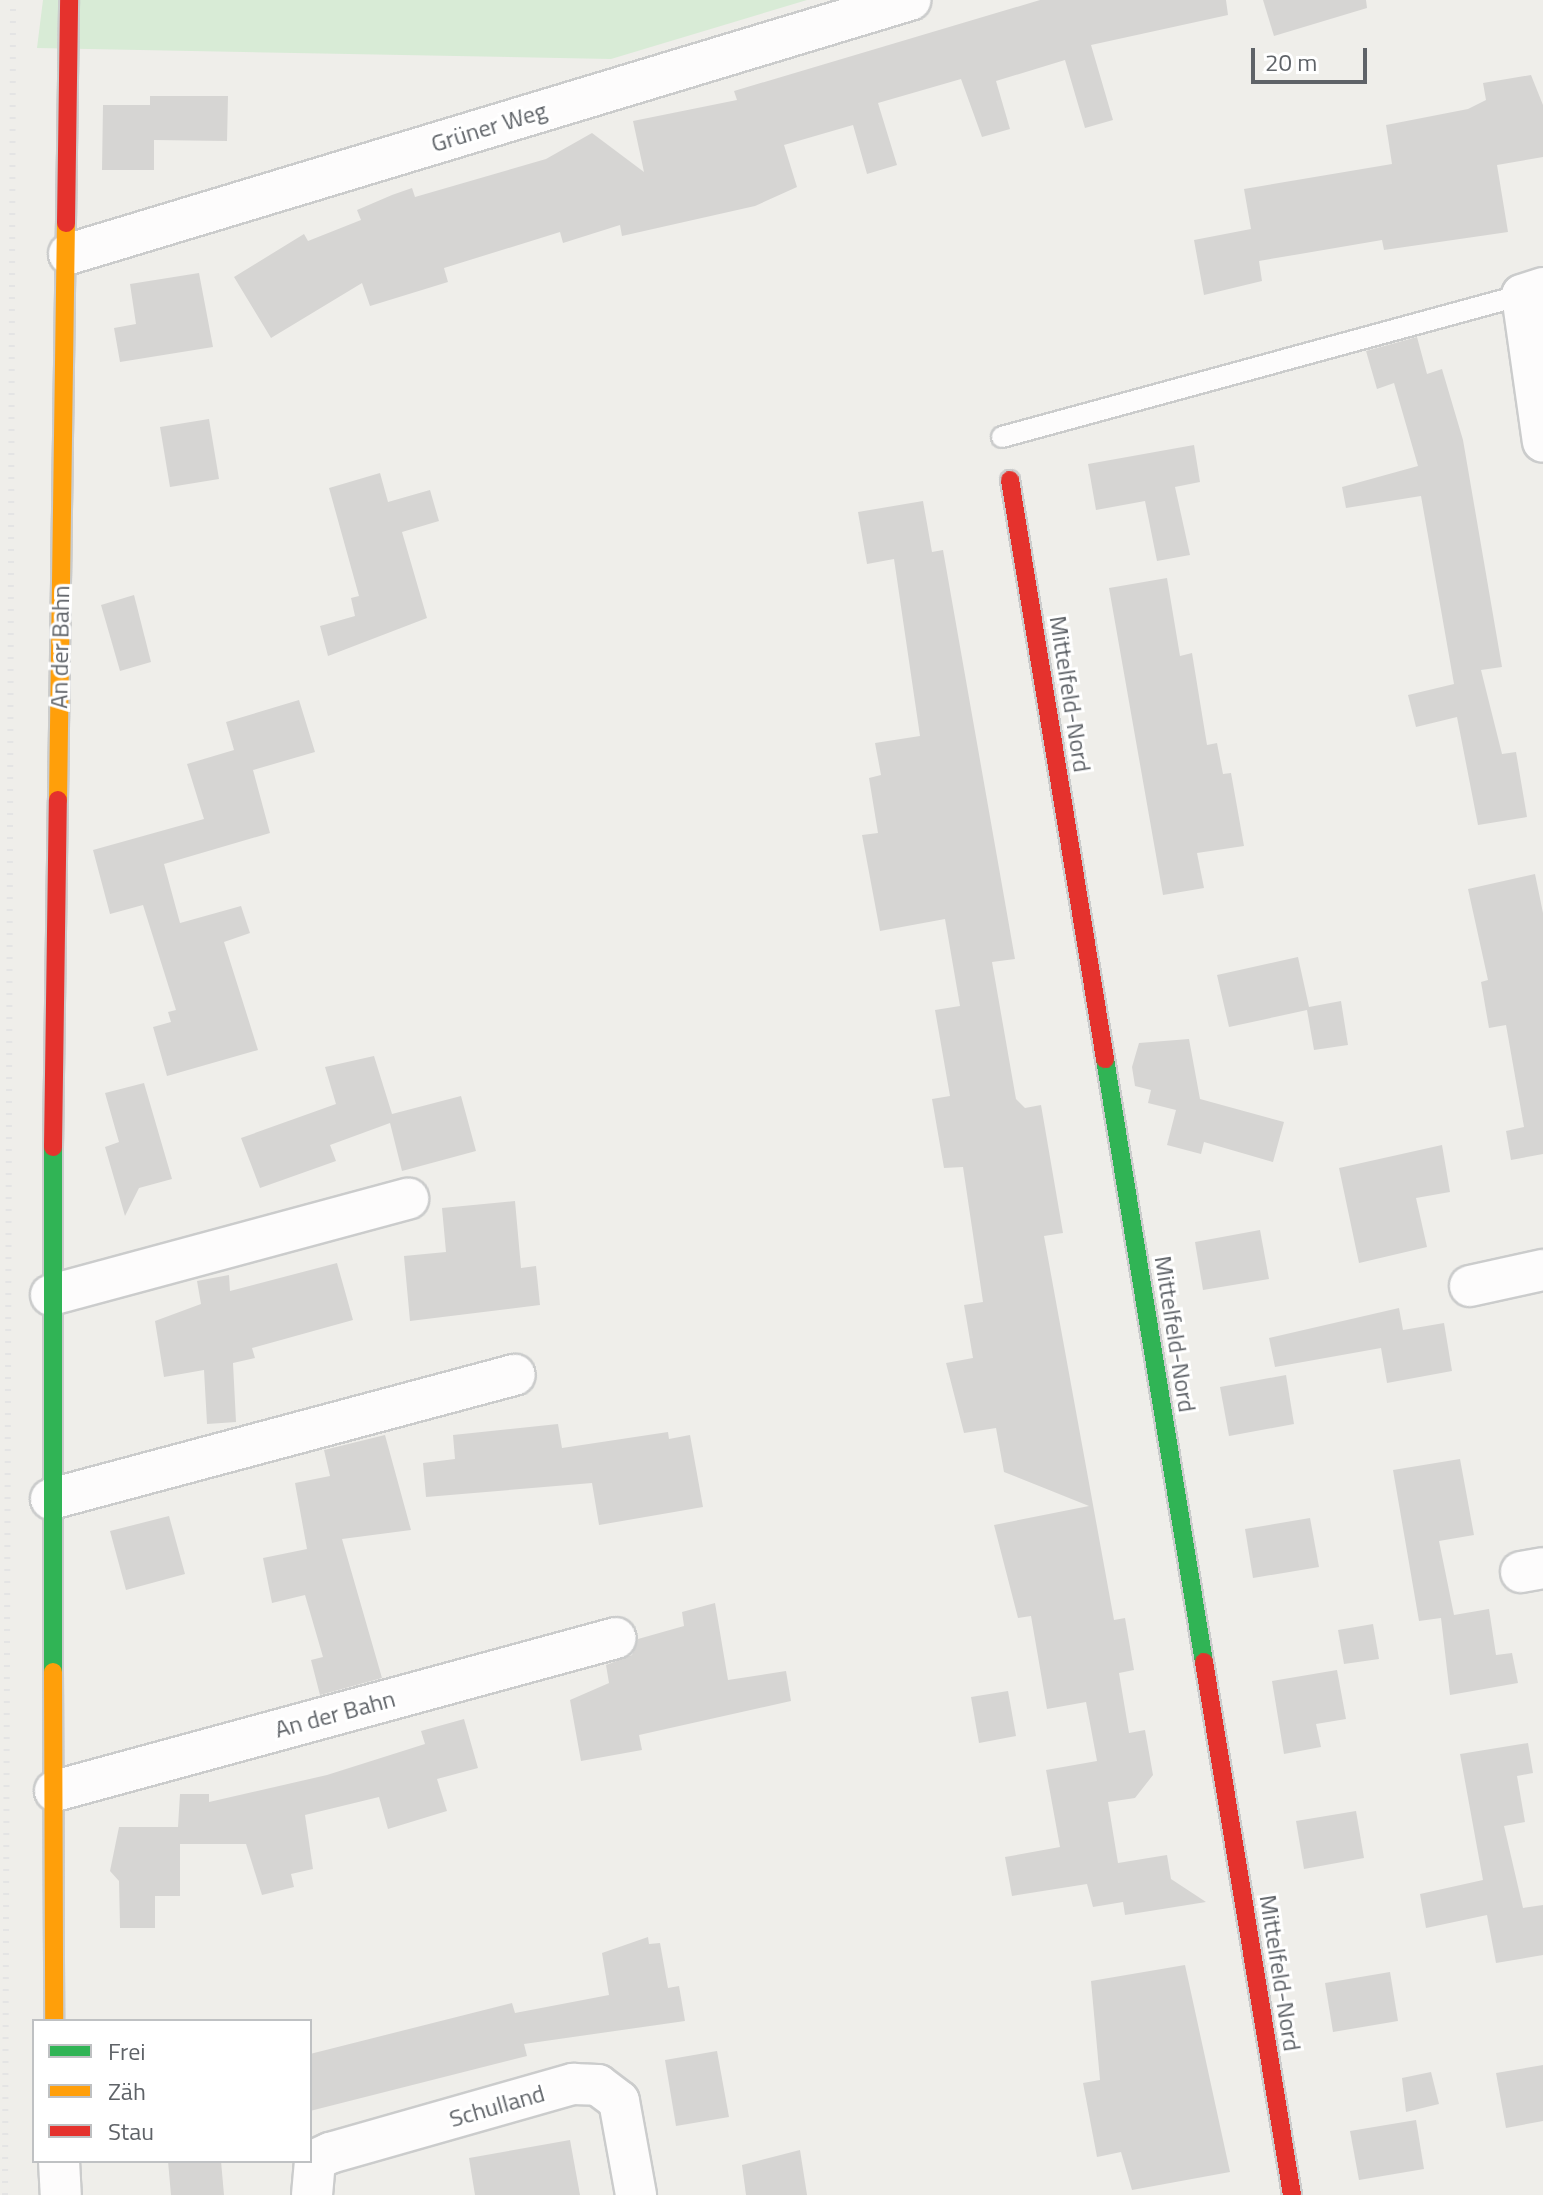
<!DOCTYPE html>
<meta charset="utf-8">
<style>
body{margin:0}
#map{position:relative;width:1543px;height:2195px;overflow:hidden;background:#efeeea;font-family:"Titillium Web",sans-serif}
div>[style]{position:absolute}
.green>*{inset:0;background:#d8ebd6}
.building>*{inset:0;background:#d6d5d3}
.roads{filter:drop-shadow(2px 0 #cbcccc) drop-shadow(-2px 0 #cbcccc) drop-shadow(0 2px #cbcccc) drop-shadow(0 -2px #cbcccc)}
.lane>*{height:20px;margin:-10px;padding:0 10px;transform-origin:10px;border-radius:10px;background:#fdfcfc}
.street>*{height:40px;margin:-20px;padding:0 20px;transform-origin:20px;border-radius:20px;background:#fdfcfc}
.fast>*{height:18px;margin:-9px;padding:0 9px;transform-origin:9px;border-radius:9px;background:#30b455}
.slow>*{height:18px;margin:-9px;padding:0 9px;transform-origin:9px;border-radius:9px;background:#ff9f0a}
.jam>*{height:18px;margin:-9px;padding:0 9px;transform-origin:9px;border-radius:9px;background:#e5322d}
.rail>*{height:6px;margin-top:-3px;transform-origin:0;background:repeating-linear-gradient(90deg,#e4e4e4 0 2px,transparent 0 12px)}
span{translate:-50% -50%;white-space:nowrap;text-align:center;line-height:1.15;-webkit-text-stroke:6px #fff;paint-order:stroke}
.street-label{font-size:24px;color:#5f6368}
.legend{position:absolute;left:32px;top:2019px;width:280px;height:144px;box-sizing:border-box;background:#fff;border:2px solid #bfc1c3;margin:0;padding:10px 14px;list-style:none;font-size:24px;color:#5f6368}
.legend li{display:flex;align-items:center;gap:16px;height:40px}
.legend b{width:40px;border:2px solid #bfc1c3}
.scale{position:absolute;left:1251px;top:48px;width:116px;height:36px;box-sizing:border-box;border:4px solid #5f6368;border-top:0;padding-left:10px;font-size:24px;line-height:28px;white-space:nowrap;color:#5f6368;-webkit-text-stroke:6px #fff;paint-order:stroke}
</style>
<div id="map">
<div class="green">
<i style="clip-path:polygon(43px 0,807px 0,611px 59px,37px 48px)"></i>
</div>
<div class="building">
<i style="clip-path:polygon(1040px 0,1226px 0,1228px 15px,1091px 45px,1113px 120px,1085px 128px,1065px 60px,996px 81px,1010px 129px,982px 137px,961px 79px,878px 103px,897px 165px,867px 174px,853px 125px,784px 145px,797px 187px,755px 206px,622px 236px,620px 225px,563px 243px,560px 232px,444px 268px,448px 282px,370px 306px,362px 283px,271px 338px,234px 277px,304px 234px,308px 241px,361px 220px,357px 210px,392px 195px,412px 188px,415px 197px,546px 159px,592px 133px,644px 172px,633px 121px,737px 100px,734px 91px)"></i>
<i style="clip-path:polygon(1263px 0,1366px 0,1367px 8px,1274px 36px)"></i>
<i style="clip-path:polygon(1531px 75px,1543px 105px,1543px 157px,1497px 165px,1508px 232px,1384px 250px,1382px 240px,1259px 261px,1262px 281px,1204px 295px,1194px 240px,1251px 229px,1244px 189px,1392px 164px,1386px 125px,1468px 109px,1486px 100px,1483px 83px)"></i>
<i style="clip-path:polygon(150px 96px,228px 96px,227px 141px,154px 140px,154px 170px,102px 170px,103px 105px,150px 105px)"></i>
<i style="clip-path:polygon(199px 273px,213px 347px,120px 362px,114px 328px,136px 324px,130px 284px)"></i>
<i style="clip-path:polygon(1417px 337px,1427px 374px,1442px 369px,1463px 440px,1502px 667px,1481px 670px,1502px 754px,1516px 752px,1527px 817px,1478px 825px,1457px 717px,1416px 727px,1408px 695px,1454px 684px,1421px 496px,1346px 508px,1342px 487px,1418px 466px,1394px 383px,1377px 389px,1366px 351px)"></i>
<i style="clip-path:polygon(209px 419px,219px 479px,170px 487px,160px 427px)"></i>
<i style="clip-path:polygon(1194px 445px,1200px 482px,1175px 487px,1190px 555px,1157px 561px,1145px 501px,1096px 510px,1088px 464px)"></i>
<i style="clip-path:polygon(380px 473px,388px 502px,430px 490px,439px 521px,402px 532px,427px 618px,328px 656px,320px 626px,355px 616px,351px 598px,359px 596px,329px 488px)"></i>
<i style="clip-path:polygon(923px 501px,932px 552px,943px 550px,1015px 959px,992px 962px,1016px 1099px,1025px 1108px,1041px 1105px,1063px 1233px,1044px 1236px,1114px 1620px,1125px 1618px,1134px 1670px,1119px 1673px,1129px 1733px,1145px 1730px,1153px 1775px,1135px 1798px,1108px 1802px,1118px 1863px,1167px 1855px,1171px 1879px,1206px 1902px,1125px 1915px,1123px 1902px,1093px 1907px,1087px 1884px,1012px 1896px,1005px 1857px,1060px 1847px,1046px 1770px,1097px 1761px,1086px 1702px,1047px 1709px,1031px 1616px,1018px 1618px,994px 1525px,1089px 1506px,1004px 1472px,996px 1428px,964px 1433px,946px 1363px,973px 1358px,964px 1305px,983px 1302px,963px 1167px,944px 1168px,932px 1099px,950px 1096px,935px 1010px,960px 1006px,945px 919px,880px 931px,862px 835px,878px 833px,869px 778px,881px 775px,875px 743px,920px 736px,894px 559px,867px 564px,858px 512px)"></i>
<i style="clip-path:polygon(1167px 578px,1180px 656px,1192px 653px,1207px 745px,1217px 743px,1223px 774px,1231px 773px,1244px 846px,1197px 853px,1204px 888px,1163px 895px,1109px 588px)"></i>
<i style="clip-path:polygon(134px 595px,151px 662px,120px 671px,101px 605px)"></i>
<i style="clip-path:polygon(299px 700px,315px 752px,253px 770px,270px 833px,164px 864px,180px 923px,241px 906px,250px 933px,224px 942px,258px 1050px,167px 1076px,153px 1027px,171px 1022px,168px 1012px,176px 1010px,143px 905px,110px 914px,93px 850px,204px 819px,187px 764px,234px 750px,226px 722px)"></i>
<i style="clip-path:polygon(1535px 874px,1543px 913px,1543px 1154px,1511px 1160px,1506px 1131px,1524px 1127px,1506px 1025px,1489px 1028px,1481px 982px,1488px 980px,1468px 889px)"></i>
<i style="clip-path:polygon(1298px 957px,1309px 1007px,1341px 1001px,1348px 1045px,1314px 1050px,1307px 1010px,1229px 1027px,1217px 975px)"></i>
<i style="clip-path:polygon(1189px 1039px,1200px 1099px,1284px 1122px,1273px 1162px,1204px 1142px,1201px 1154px,1167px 1145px,1176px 1110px,1148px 1103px,1151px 1090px,1135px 1086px,1132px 1067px,1139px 1043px)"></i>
<i style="clip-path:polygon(374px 1056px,392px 1114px,461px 1096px,476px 1151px,402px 1171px,390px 1123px,330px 1145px,336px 1161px,260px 1188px,241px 1138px,336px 1104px,325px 1067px)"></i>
<i style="clip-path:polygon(144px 1083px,172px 1179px,139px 1188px,125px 1216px,105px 1147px,119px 1142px,105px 1093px)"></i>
<i style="clip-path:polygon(1442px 1145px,1450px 1192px,1416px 1198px,1427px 1247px,1359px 1263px,1339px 1168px)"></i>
<i style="clip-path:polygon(515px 1201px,521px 1268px,536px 1266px,540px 1305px,410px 1321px,404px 1256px,446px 1252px,442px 1208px)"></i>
<i style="clip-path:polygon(1260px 1230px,1269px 1279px,1203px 1290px,1195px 1242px)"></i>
<i style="clip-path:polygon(337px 1263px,353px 1320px,252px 1348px,255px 1358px,233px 1363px,236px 1422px,207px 1424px,204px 1370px,164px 1377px,155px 1321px,201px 1304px,197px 1281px,229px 1275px,230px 1291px)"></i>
<i style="clip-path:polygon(1399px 1308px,1403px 1330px,1444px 1323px,1452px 1371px,1387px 1383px,1381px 1348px,1275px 1367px,1269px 1338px)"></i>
<i style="clip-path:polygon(1286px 1375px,1294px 1424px,1229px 1436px,1220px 1387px)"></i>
<i style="clip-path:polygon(558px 1424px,562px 1448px,668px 1432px,669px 1439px,690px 1435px,703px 1507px,599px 1525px,592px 1483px,426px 1497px,423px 1463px,455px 1459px,453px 1435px)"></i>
<i style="clip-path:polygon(385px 1435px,411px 1530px,342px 1539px,382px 1678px,320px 1695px,311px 1660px,323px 1657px,305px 1595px,272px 1603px,263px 1558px,307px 1549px,295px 1483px,330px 1476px,324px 1450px)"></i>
<i style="clip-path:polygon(1460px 1459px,1474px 1535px,1439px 1541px,1454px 1615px,1489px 1609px,1496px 1655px,1512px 1653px,1518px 1683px,1450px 1695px,1441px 1618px,1419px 1621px,1393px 1470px)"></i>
<i style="clip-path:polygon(169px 1516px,185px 1574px,126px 1590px,110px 1531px)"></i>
<i style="clip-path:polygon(1310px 1518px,1319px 1567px,1253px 1578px,1245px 1529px)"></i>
<i style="clip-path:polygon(715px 1603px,728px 1680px,786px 1671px,791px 1701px,639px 1735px,642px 1750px,581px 1761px,570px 1700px,609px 1683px,606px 1665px,632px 1655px,638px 1639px,684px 1626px,682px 1612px)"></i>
<i style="clip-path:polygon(1373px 1624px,1379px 1659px,1344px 1664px,1338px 1630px)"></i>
<i style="clip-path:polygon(1337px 1670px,1346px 1719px,1316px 1724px,1321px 1747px,1284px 1754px,1272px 1681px)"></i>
<i style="clip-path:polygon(1008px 1691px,1016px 1736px,979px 1743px,971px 1697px)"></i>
<i style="clip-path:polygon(464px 1719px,478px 1768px,437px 1779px,447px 1811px,388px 1829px,379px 1797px,305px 1815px,313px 1869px,291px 1874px,294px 1887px,262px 1895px,246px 1844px,180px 1844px,180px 1896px,155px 1896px,155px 1928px,120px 1928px,119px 1881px,110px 1871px,119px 1827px,178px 1827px,180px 1794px,209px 1794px,209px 1802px,327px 1775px,425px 1744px,421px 1731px)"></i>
<i style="clip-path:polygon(1528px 1743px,1533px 1773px,1517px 1776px,1525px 1822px,1504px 1826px,1523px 1908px,1543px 1905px,1543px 1955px,1496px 1963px,1487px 1915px,1426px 1928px,1420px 1894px,1483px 1880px,1460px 1754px)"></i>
<i style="clip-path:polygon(1356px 1811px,1364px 1858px,1304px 1869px,1296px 1821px)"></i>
<i style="clip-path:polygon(648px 1937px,649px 1944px,660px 1943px,668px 1988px,679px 1986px,685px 2021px,524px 2044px,527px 2056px,310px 2111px,310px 2054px,512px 2003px,515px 2013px,609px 1995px,602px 1953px)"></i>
<i style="clip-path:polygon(1185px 1965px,1230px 2172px,1132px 2190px,1121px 2152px,1097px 2157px,1083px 2083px,1100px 2080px,1091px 1981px)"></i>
<i style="clip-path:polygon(1390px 1972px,1398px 2021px,1333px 2032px,1325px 1983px)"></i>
<i style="clip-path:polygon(717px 2051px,729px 2117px,676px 2126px,665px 2060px)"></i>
<i style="clip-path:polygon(1543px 2065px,1543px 2121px,1506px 2128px,1496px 2073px)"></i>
<i style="clip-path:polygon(1431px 2072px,1439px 2104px,1406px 2112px,1402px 2078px)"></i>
<i style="clip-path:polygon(1416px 2120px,1424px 2169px,1359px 2180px,1350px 2131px)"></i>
<i style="clip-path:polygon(570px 2140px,580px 2195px,475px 2195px,469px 2158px)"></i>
<i style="clip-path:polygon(800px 2150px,807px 2195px,746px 2195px,742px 2165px)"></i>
<i style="clip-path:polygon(168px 2161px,221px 2161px,224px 2195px,171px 2195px)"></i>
</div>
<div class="roads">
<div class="lane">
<i style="left:1002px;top:437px;width:539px;rotate:-15.27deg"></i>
</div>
<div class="street">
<i style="left:69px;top:254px;width:879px;rotate:-16.81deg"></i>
<i style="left:1543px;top:288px;width:22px;rotate:162deg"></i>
<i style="left:1522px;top:295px;width:148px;rotate:81.9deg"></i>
<i style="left:1470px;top:1286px;width:75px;rotate:-12.4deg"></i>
<i style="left:51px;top:1295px;width:370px;rotate:-15.1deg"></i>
<i style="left:51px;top:1499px;width:480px;rotate:-15deg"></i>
<i style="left:1521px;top:1572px;width:22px;rotate:-10deg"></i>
<i style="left:55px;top:1791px;width:581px;rotate:-15.26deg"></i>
<i style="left:59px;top:2161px;width:34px;rotate:87deg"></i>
<i style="left:312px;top:2195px;width:35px;rotate:-85deg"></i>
<i style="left:315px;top:2160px;width:17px;rotate:-25deg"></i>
<i style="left:330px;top:2153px;width:253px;rotate:-15.9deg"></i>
<i style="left:573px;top:2084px;width:25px;rotate:2deg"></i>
<i style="left:598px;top:2085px;width:26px;rotate:37deg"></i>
<i style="left:619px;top:2101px;width:96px;rotate:79.7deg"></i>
</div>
<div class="fast">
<i style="left:1105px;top:1059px;width:611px;rotate:80.68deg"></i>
<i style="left:53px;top:1672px;width:525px;rotate:-90deg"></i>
</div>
<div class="slow">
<i style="left:58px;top:800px;width:577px;rotate:-89.21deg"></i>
<i style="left:53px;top:1672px;width:349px;rotate:89.8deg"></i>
</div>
<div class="jam">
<i style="left:66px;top:223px;width:223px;rotate:-89.2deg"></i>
<i style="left:1010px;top:480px;width:587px;rotate:80.68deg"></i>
<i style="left:53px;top:1147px;width:347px;rotate:-89.2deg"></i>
<i style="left:1204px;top:1662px;width:540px;rotate:80.62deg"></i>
</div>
</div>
<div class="rail">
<i style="left:5px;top:2195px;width:2195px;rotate:-89.79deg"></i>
</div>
<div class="street-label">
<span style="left:489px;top:127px;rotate:-17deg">Grüner Weg</span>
<span style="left:60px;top:647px;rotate:-89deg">An der Bahn</span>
<span style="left:1070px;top:694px;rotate:81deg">Mittelfeld-Nord</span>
<span style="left:1175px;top:1334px;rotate:81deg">Mittelfeld-Nord</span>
<span style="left:335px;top:1714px;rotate:-15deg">An der Bahn</span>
<span style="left:1280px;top:1973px;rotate:81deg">Mittelfeld-Nord</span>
<span style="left:497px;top:2106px;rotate:-16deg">Schulland</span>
</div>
<ul class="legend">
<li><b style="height:10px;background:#30b455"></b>Frei</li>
<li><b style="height:10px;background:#ff9f0a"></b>Zäh</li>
<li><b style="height:10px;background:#e5322d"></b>Stau</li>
</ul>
<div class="scale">20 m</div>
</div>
